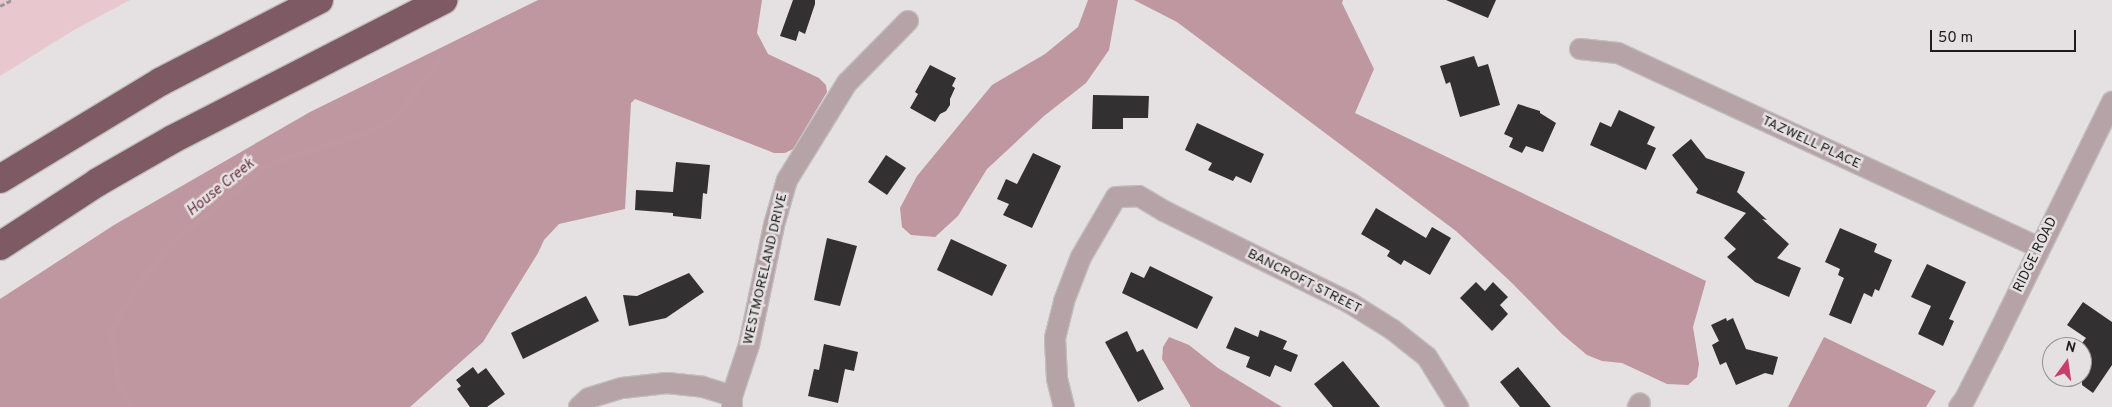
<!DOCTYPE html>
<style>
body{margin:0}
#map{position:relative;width:2112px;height:407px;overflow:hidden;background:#e5e1e2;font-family:Overpass,sans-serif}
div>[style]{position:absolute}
.green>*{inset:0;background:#e8c7ce}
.forest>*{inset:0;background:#be97a0}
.stream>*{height:5.5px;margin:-2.75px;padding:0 2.75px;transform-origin:2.75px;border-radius:2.75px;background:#c098a2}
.building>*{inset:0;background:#333031}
.path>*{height:3px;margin-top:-1.5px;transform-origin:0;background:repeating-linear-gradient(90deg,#9b9898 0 5px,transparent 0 7.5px)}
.roads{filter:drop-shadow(1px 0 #c1bebe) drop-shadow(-1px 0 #c1bebe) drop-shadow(0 1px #c1bebe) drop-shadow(0 -1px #c1bebe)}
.minor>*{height:20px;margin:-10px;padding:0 10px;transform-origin:10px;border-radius:10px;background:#b5a3a7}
.highway>*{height:28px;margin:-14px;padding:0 14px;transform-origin:14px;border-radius:14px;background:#7e5b64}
span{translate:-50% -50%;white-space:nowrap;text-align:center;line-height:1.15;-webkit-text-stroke:5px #e5e1e2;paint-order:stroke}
.street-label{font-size:14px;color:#1e1c1c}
.water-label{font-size:15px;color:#6e3848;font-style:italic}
.north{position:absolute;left:2042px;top:337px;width:50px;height:50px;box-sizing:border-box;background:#e5e1e2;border:1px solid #959293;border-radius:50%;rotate:14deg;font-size:14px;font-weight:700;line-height:20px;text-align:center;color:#1e1c1c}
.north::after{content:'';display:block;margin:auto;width:18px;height:22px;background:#c83c6e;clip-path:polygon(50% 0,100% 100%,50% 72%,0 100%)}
.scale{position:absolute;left:1930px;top:30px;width:146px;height:22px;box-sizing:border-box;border:2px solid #1e1c1c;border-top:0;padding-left:6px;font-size:15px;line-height:18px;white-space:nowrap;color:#1e1c1c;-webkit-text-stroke:4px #e5e1e2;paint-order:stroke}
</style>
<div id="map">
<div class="green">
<i style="clip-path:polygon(0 0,130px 0,74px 30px,0 76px)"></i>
</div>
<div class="forest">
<i style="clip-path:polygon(538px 0,762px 0,757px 33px,768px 54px,819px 78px,826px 85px,827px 92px,793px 149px,785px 153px,774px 153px,635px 99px,631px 103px,625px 209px,559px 224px,544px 240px,538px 253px,483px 342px,410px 407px,0 407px,0 299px,114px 225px,310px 112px)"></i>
<i style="clip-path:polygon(1088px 0,1118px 0,1109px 50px,1086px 83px,1044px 116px,987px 169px,958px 216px,935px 237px,911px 235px,902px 227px,900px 208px,917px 176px,992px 85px,1045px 54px,1078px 27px)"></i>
<i style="clip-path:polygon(1134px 0,1343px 0,1342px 3px,1374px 69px,1355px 113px,1706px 281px,1693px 327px,1699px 364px,1697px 377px,1688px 385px,1667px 384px,1622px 363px,1602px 361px,1587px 355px,1562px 334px,1512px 283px,1456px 231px,1177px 22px)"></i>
<i style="clip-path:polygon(1169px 337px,1189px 345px,1218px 368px,1282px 407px,1191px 407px,1162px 359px,1163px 347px)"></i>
<i style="clip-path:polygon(1824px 337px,1936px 391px,1926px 407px,1788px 407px)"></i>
</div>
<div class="stream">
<i style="left:132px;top:407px;width:26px;rotate:-121deg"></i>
<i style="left:119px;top:385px;width:55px;rotate:-98.4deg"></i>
<i style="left:111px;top:331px;width:59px;rotate:-59.5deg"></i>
<i style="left:141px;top:280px;width:62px;rotate:-47.6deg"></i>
<i style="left:183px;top:234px;width:114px;rotate:-38.6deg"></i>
<i style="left:272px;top:163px;width:96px;rotate:-17.7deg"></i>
<i style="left:363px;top:134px;width:34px;rotate:-24deg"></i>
<i style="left:394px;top:120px;width:74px;rotate:-52.7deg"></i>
</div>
<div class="building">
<i style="clip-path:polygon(793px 0,815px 0,815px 4px,805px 34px,799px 31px,796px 41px,780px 36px)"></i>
<i style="clip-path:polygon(1446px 0,1496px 0,1488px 18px)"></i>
<i style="clip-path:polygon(1474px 56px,1478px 67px,1488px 64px,1500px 105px,1460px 117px,1450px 82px,1446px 84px,1440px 66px)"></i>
<i style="clip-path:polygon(930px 65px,956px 78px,952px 86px,955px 88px,950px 99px,950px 105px,946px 111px,940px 114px,935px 122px,910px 108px,918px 94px,915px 92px)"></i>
<i style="clip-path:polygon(1093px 95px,1149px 96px,1148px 118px,1123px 118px,1123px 129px,1092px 129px)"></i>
<i style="clip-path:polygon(1518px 104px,1540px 111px,1540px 113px,1556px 123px,1543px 152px,1526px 146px,1522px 153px,1509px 147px,1513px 138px,1504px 134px)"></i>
<i style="clip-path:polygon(1619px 110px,1655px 127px,1647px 144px,1656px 148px,1646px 170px,1590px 145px,1600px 122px,1611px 127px)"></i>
<i style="clip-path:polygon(1197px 123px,1264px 154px,1251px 183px,1236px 176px,1233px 181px,1208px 170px,1212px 163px,1185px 150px)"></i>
<i style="clip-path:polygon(1691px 139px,1706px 158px,1745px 172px,1737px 192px,1767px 220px,1762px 219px,1789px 244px,1777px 258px,1801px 268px,1789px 297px,1755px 282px,1727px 257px,1736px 249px,1724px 238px,1746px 213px,1696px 193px,1698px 189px,1672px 155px)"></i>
<i style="clip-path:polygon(1033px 153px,1061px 166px,1032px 228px,1003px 215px,1009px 204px,997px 199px,1006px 179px,1017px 184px)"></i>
<i style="clip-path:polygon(886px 155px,906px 168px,887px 195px,868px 182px)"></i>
<i style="clip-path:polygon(676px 162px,710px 165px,707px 194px,703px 193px,701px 219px,673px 216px,673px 213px,635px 210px,636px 190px,673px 192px)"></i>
<i style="clip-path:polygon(1376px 208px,1426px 238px,1432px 227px,1451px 238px,1430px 275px,1404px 260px,1401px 265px,1387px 256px,1390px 251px,1361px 234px)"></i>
<i style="clip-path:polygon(1840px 228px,1877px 244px,1874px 252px,1892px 260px,1879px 291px,1875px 289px,1872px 297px,1864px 293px,1851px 324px,1829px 315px,1844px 278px,1838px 275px,1840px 269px,1825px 262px)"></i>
<i style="clip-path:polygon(827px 238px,857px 246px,840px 306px,814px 300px)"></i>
<i style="clip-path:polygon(951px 239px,1007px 265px,992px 296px,937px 270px)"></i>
<i style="clip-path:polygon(1927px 264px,1966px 282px,1949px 319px,1954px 321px,1943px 346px,1918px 334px,1931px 306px,1911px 297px)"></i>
<i style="clip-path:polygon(1150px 266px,1213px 297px,1197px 329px,1122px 293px,1131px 272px,1144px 278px)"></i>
<i style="clip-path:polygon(689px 273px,704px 292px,666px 318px,629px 326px,623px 295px,637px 296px)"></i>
<i style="clip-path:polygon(1476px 282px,1485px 291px,1493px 282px,1508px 297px,1500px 305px,1508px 314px,1492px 331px,1460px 298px)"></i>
<i style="clip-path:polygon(586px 296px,599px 321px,523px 359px,511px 333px)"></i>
<i style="clip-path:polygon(2083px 302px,2112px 322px,2112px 365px,2093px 393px,2082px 385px,2082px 343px,2086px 338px,2067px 325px)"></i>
<i style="clip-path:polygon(1726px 318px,1727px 321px,1733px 318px,1746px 349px,1778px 357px,1773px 375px,1765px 373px,1736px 385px,1726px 362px,1720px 365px,1712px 345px,1719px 341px,1711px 325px)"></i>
<i style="clip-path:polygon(1235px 327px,1258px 337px,1260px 330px,1287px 341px,1283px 349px,1298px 355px,1291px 372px,1275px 365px,1270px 377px,1246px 367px,1250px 357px,1226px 348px)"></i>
<i style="clip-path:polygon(1127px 331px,1137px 352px,1143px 349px,1164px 389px,1138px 402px,1105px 342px)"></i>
<i style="clip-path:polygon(824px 344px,858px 352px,854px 371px,845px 369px,838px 403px,808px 396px,814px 369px,819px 370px)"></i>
<i style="clip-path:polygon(1343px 361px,1380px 407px,1333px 407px,1314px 384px)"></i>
<i style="clip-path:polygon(473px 367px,478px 374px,486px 368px,505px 394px,487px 407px,470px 407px,457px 389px,461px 386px,456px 380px)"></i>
<i style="clip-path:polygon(1518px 367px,1551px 407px,1520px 407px,1500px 382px)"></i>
</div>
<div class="path">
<i style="left:0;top:6px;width:13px;rotate:-27deg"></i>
</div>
<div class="roads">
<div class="minor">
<i style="left:1580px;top:49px;width:38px;rotate:6deg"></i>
<i style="left:1618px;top:53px;width:465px;rotate:24.8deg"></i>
<i style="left:579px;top:407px;width:13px;rotate:-42deg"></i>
<i style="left:589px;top:398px;width:34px;rotate:-17deg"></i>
<i style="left:622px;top:388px;width:45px;rotate:-6.3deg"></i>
<i style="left:667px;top:383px;width:36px;rotate:6deg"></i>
<i style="left:703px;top:387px;width:30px;rotate:17deg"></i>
<i style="left:732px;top:407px;width:11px;rotate:-90deg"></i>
<i style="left:732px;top:396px;width:54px;rotate:-71.6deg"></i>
<i style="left:749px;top:345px;width:123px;rotate:-78.2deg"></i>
<i style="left:774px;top:225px;width:47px;rotate:-73.9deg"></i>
<i style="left:787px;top:180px;width:114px;rotate:-58.3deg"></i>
<i style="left:847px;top:83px;width:87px;rotate:-45.5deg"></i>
<i style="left:1064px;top:407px;width:30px;rotate:-104deg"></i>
<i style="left:1057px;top:378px;width:40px;rotate:-92.9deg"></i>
<i style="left:1055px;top:338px;width:38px;rotate:-76deg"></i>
<i style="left:1064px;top:301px;width:47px;rotate:-68.9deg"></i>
<i style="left:1081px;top:257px;width:69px;rotate:-59.7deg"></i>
<i style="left:1116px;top:197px;width:23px;rotate:-2deg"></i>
<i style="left:1139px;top:196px;width:29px;rotate:31deg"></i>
<i style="left:1164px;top:211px;width:208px;rotate:26.3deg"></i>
<i style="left:1350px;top:303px;width:51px;rotate:32.1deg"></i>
<i style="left:1393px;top:330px;width:43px;rotate:38.5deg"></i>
<i style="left:1427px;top:357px;width:59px;rotate:58.2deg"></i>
<i style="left:1638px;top:407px;width:4px;rotate:-63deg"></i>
<i style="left:1959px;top:407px;width:10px;rotate:-53deg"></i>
<i style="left:1965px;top:399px;width:62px;rotate:-63deg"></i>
<i style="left:1993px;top:344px;width:270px;rotate:-63.8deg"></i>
</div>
<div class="highway">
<i style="left:0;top:179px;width:187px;rotate:-31.2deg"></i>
<i style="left:160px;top:82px;width:179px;rotate:-27.3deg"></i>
<i style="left:0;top:246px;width:117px;rotate:-33.1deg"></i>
<i style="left:98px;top:182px;width:86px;rotate:-29.8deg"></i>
<i style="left:173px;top:139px;width:304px;rotate:-27.2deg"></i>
</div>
</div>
<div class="street-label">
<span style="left:1811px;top:143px;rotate:25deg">TAZWELL PLACE</span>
<span style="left:2036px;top:255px;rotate:-64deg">RIDGE ROAD</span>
<span style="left:766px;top:269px;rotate:-77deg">WESTMORELAND DRIVE</span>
<span style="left:1304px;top:282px;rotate:27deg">BANCROFT STREET</span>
</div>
<div class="water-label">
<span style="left:221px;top:188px;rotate:-39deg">House Creek</span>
</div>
<div class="north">N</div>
<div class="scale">50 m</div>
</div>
